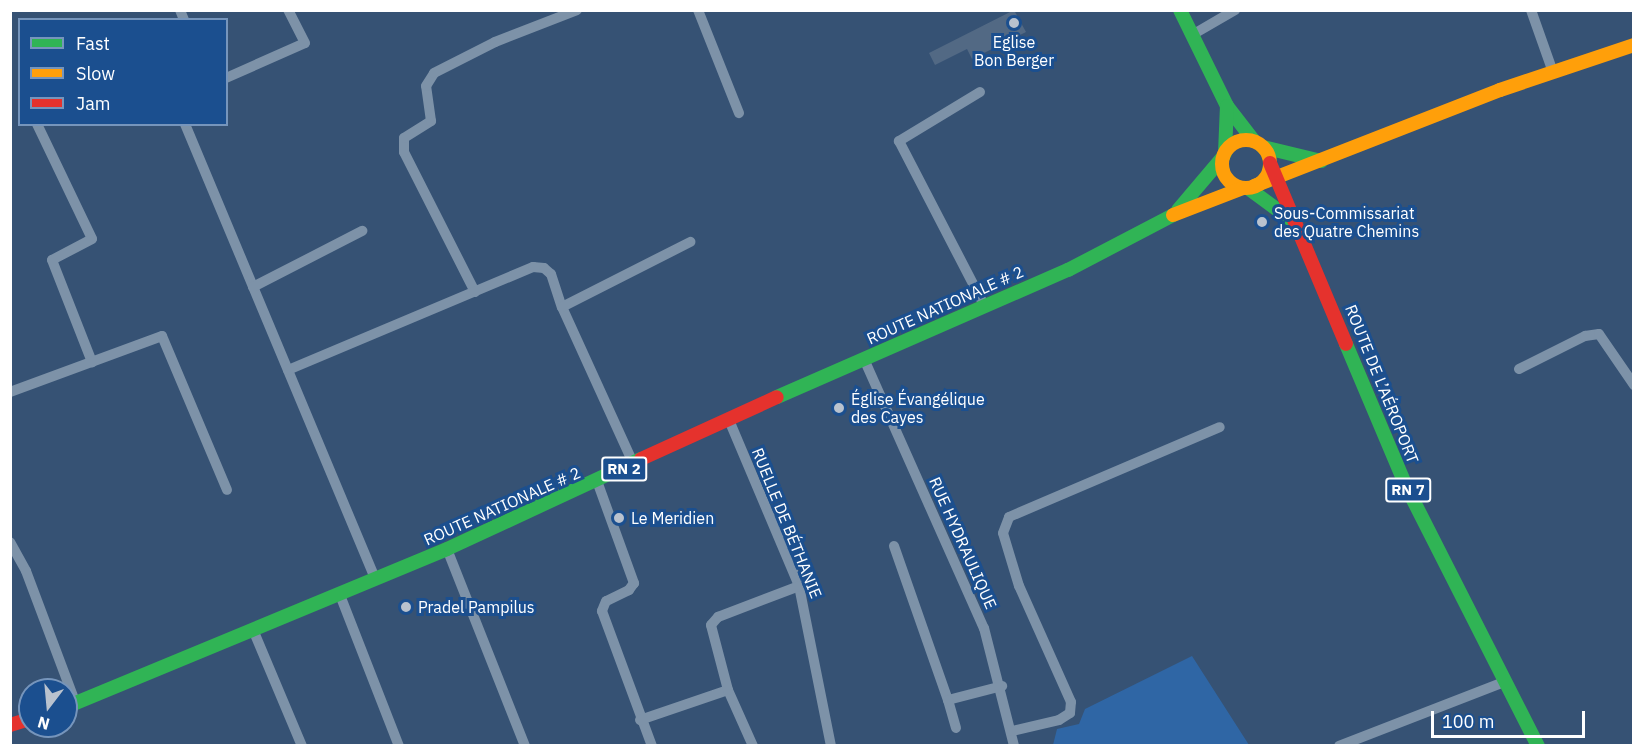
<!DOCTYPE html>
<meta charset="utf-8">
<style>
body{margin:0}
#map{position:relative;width:1644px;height:756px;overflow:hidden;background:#365274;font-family:"IBM Plex Sans",sans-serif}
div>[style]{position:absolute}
.green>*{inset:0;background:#2f66a5}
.building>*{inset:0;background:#526984}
.street>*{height:10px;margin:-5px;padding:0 5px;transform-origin:5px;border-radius:5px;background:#7d92a8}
.fast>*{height:14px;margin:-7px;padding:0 7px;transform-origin:7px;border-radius:7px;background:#30b455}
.slow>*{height:14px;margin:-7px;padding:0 7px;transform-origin:7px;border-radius:7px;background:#ff9f0a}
.slow>.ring{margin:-7px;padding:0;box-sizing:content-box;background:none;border:14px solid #ff9f0a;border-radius:50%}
.jam>*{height:14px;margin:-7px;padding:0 7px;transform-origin:7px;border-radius:7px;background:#e5322d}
.dots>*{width:16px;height:16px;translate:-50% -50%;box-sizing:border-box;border:3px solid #1b4f8f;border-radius:50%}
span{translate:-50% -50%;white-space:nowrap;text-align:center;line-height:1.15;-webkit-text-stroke:6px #1b4f8f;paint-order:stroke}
.shield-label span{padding:2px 4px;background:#1b4f8f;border:2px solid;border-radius:4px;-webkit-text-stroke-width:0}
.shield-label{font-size:15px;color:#fff;font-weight:700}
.poi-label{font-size:16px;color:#fff}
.left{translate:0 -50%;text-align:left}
.street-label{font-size:16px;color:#fff}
.frame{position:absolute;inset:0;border:12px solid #fff;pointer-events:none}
.legend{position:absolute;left:18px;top:18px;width:210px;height:108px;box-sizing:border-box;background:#1b4f8f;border:2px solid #7695bc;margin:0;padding:8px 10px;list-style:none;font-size:18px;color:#fff}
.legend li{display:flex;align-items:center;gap:12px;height:30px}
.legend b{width:30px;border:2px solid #7695bc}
.north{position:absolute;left:18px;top:678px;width:60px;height:60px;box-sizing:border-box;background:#1b4f8f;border:2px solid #7695bc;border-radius:50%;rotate:196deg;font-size:16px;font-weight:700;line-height:24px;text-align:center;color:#fff}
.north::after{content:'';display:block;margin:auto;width:21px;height:27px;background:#b9c2ce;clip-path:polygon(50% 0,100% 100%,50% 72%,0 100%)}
.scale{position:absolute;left:1431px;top:711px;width:154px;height:27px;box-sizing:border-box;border:3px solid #fff;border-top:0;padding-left:8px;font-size:18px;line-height:21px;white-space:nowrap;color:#fff;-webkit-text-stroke:4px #1b4f8f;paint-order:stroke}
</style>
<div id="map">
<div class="green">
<i style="clip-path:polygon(1192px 656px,1249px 745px,1053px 745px,1057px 729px,1079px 724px,1085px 709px)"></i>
</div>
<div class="building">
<i style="clip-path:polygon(1014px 10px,1026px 32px,972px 59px,967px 49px,935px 65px,929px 53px)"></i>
</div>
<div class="street">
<i style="left:180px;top:10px;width:11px;rotate:68deg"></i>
<i style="left:698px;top:10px;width:111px;rotate:68.3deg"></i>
<i style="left:1531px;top:10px;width:66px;rotate:70.5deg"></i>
<i style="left:1192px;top:35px;width:50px;rotate:-30.2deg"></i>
<i style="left:226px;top:78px;width:86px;rotate:-23.9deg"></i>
<i style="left:305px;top:43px;width:37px;rotate:-117deg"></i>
<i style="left:980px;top:92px;width:95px;rotate:148.8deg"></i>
<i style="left:899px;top:141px;width:185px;rotate:62.6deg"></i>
<i style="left:37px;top:124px;width:127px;rotate:64.4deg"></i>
<i style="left:92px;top:239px;width:45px;rotate:152.3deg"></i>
<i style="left:52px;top:260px;width:110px;rotate:68.6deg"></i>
<i style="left:185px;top:124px;width:494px;rotate:67.3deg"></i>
<i style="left:253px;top:287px;width:123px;rotate:-27.2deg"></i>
<i style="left:475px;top:292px;width:157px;rotate:-116.9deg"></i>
<i style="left:404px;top:152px;width:14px;rotate:-90deg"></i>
<i style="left:404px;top:138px;width:32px;rotate:-32deg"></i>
<i style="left:431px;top:121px;width:35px;rotate:-98deg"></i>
<i style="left:426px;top:86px;width:15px;rotate:-58deg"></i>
<i style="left:434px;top:73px;width:68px;rotate:-26.9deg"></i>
<i style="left:495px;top:42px;width:88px;rotate:-21.3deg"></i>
<i style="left:562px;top:307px;width:174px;rotate:65.5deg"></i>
<i style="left:864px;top:359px;width:295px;rotate:66deg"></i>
<i style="left:984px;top:628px;width:122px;rotate:75.7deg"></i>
<i style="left:1519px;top:369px;width:74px;rotate:-26.6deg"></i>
<i style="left:1585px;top:336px;width:14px;rotate:-8deg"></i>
<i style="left:1599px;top:334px;width:62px;rotate:55.5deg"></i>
<i style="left:288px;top:370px;width:266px;rotate:-22.8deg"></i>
<i style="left:533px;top:267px;width:11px;rotate:5deg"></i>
<i style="left:544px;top:268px;width:9px;rotate:41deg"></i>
<i style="left:551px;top:274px;width:35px;rotate:72deg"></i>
<i style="left:562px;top:307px;width:144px;rotate:-26.9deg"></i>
<i style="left:10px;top:392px;width:162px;rotate:-20.2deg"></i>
<i style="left:162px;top:336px;width:167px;rotate:67.1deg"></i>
<i style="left:729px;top:420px;width:180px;rotate:67.1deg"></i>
<i style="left:799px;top:586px;width:163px;rotate:78.7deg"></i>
<i style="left:597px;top:481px;width:109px;rotate:70.1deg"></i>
<i style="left:634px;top:583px;width:9px;rotate:126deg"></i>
<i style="left:629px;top:590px;width:25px;rotate:154deg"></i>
<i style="left:606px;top:601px;width:11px;rotate:112deg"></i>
<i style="left:602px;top:611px;width:144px;rotate:69.7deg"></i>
<i style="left:10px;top:542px;width:33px;rotate:61deg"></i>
<i style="left:26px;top:571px;width:142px;rotate:69.4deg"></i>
<i style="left:894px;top:546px;width:163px;rotate:70.7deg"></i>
<i style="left:948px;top:700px;width:56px;rotate:-14.5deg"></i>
<i style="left:447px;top:549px;width:212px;rotate:68.4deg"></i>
<i style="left:340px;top:595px;width:162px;rotate:68.7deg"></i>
<i style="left:254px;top:632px;width:124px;rotate:67.2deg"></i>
<i style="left:948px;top:700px;width:29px;rotate:74deg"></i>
<i style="left:640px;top:720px;width:93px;rotate:-18.8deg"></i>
<i style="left:1012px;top:731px;width:48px;rotate:-13.2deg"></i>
<i style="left:1059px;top:720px;width:13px;rotate:-32deg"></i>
<i style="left:1070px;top:713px;width:11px;rotate:-85deg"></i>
<i style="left:1071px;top:702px;width:127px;rotate:-114.1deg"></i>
<i style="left:1019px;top:586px;width:55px;rotate:-106.8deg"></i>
<i style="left:1003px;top:533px;width:17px;rotate:-69deg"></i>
<i style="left:1009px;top:517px;width:229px;rotate:-23.1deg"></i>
<i style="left:753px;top:746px;width:61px;rotate:-114.1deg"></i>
<i style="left:728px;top:690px;width:67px;rotate:-104.7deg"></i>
<i style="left:711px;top:625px;width:11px;rotate:-49deg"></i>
<i style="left:718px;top:617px;width:87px;rotate:-20.9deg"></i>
<i style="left:1339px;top:746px;width:177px;rotate:-21.2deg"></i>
</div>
<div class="fast">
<i style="left:1180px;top:10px;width:107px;rotate:63.9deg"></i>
<i style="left:1227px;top:106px;width:44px;rotate:52.4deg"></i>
<i style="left:1263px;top:147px;width:60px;rotate:13.6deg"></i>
<i style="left:1225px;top:153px;width:47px;rotate:-87.6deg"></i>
<i style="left:1248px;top:188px;width:52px;rotate:36.4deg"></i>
<i style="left:1178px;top:210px;width:70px;rotate:-49.7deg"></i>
<i style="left:1346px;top:344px;width:152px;rotate:67.1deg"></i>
<i style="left:1405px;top:484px;width:294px;rotate:63.1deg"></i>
<i style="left:777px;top:397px;width:318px;rotate:-23.6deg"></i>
<i style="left:1068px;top:270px;width:119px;rotate:-27.6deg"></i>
<i style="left:66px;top:707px;width:412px;rotate:-22.5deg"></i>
<i style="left:447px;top:549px;width:214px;rotate:-24.9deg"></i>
</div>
<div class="slow">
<i class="ring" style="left:1222px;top:140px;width:34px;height:34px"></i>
<i style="left:1254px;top:186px;width:264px;rotate:-21.3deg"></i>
<i style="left:1500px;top:90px;width:141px;rotate:-18.6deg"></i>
<i style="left:1173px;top:215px;width:75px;rotate:-21.1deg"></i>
</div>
<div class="jam">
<i style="left:1270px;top:163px;width:196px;rotate:67.2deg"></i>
<i style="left:641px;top:459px;width:149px;rotate:-24.5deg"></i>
<i style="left:10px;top:725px;width:21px;rotate:-17deg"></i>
</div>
<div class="dots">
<i style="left:1014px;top:23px;background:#b9c2ce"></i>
<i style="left:1262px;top:222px;background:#b9c2ce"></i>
<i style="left:839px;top:408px;background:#b9c2ce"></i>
<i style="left:619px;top:518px;background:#b9c2ce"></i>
<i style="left:406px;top:607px;background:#b9c2ce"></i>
</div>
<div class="shield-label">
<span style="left:624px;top:469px">RN 2</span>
<span style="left:1408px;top:490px">RN 7</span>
</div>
<div class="poi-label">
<span style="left:1014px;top:51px">Eglise<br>Bon Berger</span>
<span class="left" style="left:1274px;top:222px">Sous-Commissariat<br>des Quatre Chemins</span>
<span class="left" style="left:851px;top:408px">Église Évangélique<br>des Cayes</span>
<span class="left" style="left:631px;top:518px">Le Meridien</span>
<span class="left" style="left:418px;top:607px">Pradel Pampilus</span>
</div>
<div class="street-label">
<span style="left:945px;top:305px;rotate:-24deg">ROUTE NATIONALE # 2</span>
<span style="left:1382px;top:384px;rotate:68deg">ROUTE DE L’AÉROPORT</span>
<span style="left:502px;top:506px;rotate:-24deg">ROUTE NATIONALE # 2</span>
<span style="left:787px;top:523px;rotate:68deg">RUELLE DE BÉTHANIE</span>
<span style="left:963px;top:543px;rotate:66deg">RUE HYDRAULIQUE</span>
</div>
<div class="frame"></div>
<ul class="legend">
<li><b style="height:8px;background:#30b455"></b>Fast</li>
<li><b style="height:8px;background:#ff9f0a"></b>Slow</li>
<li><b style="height:8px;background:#e5322d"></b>Jam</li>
</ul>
<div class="north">N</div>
<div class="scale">100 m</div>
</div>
